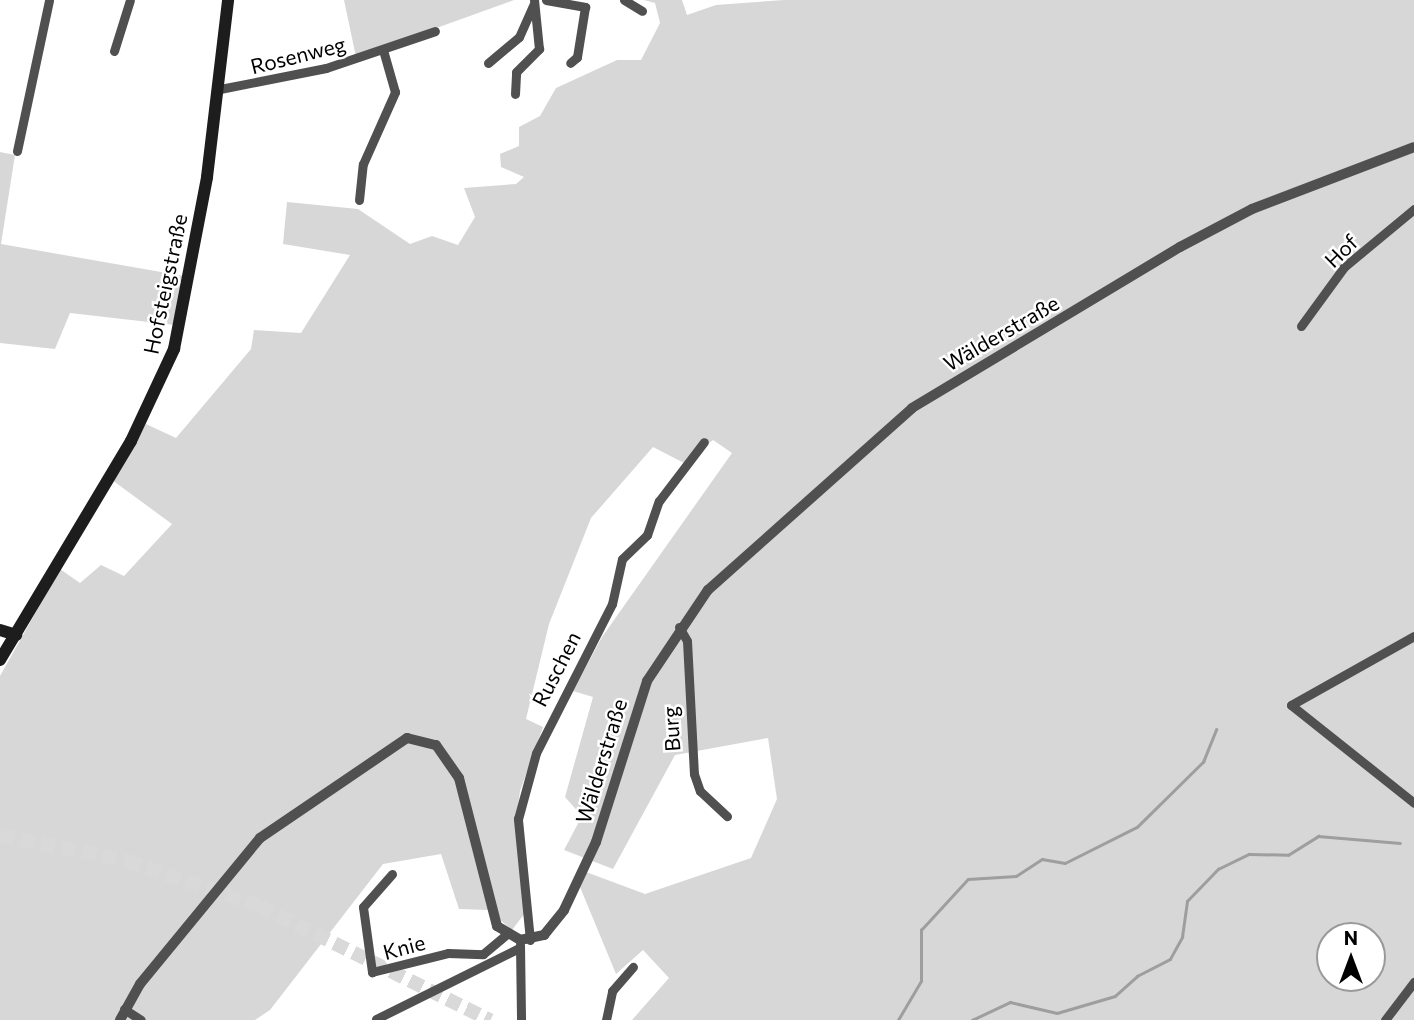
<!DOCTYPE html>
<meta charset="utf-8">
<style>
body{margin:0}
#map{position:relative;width:1414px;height:1020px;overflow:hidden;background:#fff;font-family:Commissioner,sans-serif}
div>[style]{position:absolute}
.green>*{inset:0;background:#d7d7d7}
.stream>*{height:2.5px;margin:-1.25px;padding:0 1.25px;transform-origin:1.25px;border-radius:1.25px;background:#9e9e9e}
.primary-tunnel>*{height:14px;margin-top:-7px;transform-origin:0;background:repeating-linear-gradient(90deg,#d9d9d9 0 14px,transparent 0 21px)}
.minor>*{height:9px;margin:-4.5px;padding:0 4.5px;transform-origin:4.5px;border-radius:4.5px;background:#505050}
.tertiary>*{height:10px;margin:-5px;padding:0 5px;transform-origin:5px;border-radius:5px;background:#505050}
.secondary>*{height:12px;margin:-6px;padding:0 6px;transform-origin:6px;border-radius:6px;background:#1d1d1d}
span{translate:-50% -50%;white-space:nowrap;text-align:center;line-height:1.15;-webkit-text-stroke:5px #fff;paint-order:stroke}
.street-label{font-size:21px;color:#000}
.north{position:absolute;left:1316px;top:922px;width:70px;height:70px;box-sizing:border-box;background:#fff;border:2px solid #999;border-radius:50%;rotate:0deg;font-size:19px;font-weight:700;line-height:28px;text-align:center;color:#000}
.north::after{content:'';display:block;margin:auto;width:24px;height:32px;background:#000;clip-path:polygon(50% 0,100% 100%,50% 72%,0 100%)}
</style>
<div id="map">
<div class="green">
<i style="clip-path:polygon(344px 0,514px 0,356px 57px)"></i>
<i style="clip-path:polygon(evenodd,644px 0,682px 0,687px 15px,716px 5px,784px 0,1414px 0,1414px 1020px,632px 1020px,669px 978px,643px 950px,616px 974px,580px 887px,586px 872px,645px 894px,751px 858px,777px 799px,768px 738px,675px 755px,613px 869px,564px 850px,582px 816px,565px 797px,593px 697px,573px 691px,602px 637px,732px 453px,713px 440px,684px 463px,653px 447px,591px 518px,549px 624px,526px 719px,543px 727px,520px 791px,516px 821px,525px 913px,512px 930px,488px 910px,459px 909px,441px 854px,383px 864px,270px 1010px,255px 1020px,0 1020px,0 676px,60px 569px,80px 583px,101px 565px,124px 576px,172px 524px,112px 480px,146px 424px,176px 438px,251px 349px,254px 330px,301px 333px,350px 255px,283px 244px,287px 202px,358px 209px,410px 244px,432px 236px,458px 245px,475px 217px,464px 188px,516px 184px,524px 177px,501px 167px,500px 154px,519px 146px,519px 127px,540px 116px,556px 88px,617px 60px,641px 60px,660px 23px,655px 3px,644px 0,1330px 936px,1372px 936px,1372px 978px,1330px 978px,1330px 936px)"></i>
<i style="clip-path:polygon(0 152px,15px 155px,1px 244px,184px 276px,175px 325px,70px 313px,55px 349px,0 343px)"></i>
</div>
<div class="stream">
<i style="left:898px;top:1020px;width:45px;rotate:-59.5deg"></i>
<i style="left:921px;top:981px;width:51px;rotate:-90deg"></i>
<i style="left:921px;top:930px;width:69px;rotate:-47.3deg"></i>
<i style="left:968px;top:879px;width:48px;rotate:-3.6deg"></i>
<i style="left:1016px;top:876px;width:31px;rotate:-33deg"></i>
<i style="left:1042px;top:859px;width:23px;rotate:10deg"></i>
<i style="left:1065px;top:863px;width:80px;rotate:-26.6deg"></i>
<i style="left:1137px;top:827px;width:93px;rotate:-44.6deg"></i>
<i style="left:1203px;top:762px;width:35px;rotate:-68deg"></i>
<i style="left:972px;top:1020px;width:42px;rotate:-25.3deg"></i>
<i style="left:1010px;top:1002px;width:48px;rotate:13.2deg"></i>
<i style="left:1057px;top:1013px;width:60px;rotate:-16.3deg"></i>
<i style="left:1115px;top:996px;width:30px;rotate:-42deg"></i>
<i style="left:1137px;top:976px;width:37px;rotate:-27deg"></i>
<i style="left:1170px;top:959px;width:25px;rotate:-61deg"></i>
<i style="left:1182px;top:937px;width:36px;rotate:-82deg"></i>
<i style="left:1187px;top:901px;width:45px;rotate:-45.9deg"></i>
<i style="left:1218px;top:869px;width:34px;rotate:-26deg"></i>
<i style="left:1249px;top:854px;width:39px;rotate:1deg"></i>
<i style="left:1288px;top:855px;width:36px;rotate:-32deg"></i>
<i style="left:1318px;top:836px;width:82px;rotate:4.9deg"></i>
</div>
<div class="primary-tunnel">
<i style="left:0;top:835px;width:130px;rotate:11.6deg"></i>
<i style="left:127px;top:861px;width:139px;rotate:18.8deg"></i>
<i style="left:259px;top:906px;width:258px;rotate:26.3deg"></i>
</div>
<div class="minor">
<i style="left:546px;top:0;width:40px;rotate:10deg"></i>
<i style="left:585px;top:7px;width:51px;rotate:99.1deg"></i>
<i style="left:577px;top:57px;width:9px;rotate:139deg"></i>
<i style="left:624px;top:0;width:21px;rotate:31deg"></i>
<i style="left:114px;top:51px;width:53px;rotate:-72.6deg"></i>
<i style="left:488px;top:63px;width:40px;rotate:-40deg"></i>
<i style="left:519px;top:37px;width:35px;rotate:-66deg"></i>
<i style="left:220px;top:89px;width:108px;rotate:-11.2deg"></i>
<i style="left:326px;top:68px;width:115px;rotate:-18.7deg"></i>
<i style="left:515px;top:94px;width:22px;rotate:-87deg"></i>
<i style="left:516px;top:72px;width:33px;rotate:-45deg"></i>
<i style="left:539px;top:49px;width:49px;rotate:-95.8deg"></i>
<i style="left:17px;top:151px;width:154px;rotate:-78deg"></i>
<i style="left:359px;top:200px;width:36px;rotate:-84deg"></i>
<i style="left:363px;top:164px;width:79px;rotate:-66deg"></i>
<i style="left:395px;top:92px;width:44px;rotate:-105.9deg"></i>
<i style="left:1301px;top:326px;width:73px;rotate:-53.9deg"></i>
<i style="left:1344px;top:267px;width:91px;rotate:-39.6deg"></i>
<i style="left:679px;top:627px;width:16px;rotate:60deg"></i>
<i style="left:687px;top:641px;width:133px;rotate:87deg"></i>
<i style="left:694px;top:774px;width:18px;rotate:71deg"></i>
<i style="left:700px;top:791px;width:37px;rotate:43deg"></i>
<i style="left:1414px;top:636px;width:141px;rotate:150.7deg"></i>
<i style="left:1291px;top:705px;width:157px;rotate:38.5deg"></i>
<i style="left:392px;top:874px;width:44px;rotate:131.3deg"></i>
<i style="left:363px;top:907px;width:66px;rotate:82.1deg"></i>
<i style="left:372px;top:972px;width:78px;rotate:-14deg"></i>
<i style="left:448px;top:953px;width:35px;rotate:2deg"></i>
<i style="left:483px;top:954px;width:30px;rotate:-40deg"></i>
<i style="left:530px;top:940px;width:122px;rotate:-95.7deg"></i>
<i style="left:518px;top:819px;width:68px;rotate:-74.7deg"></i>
<i style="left:536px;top:753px;width:167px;rotate:-63deg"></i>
<i style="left:612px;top:604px;width:46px;rotate:-77.5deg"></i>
<i style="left:622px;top:559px;width:35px;rotate:-44deg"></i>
<i style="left:647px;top:535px;width:36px;rotate:-71deg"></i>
<i style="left:659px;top:501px;width:74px;rotate:-52.7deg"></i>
<i style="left:520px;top:945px;width:75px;rotate:89.2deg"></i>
<i style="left:124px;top:1009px;width:20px;rotate:33deg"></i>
<i style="left:376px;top:1019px;width:160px;rotate:-26.4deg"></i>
<i style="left:606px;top:1020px;width:30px;rotate:-78deg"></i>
<i style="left:612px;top:991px;width:32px;rotate:-49deg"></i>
<i style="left:1385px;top:1020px;width:48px;rotate:-52.7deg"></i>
</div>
<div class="tertiary">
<i style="left:120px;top:1020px;width:41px;rotate:-60.9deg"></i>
<i style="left:140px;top:984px;width:189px;rotate:-50.6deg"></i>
<i style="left:260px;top:838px;width:178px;rotate:-34.2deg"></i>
<i style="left:407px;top:738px;width:30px;rotate:14deg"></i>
<i style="left:436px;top:745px;width:40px;rotate:55.1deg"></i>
<i style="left:459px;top:778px;width:153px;rotate:75.6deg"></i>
<i style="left:497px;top:926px;width:27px;rotate:31deg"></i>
<i style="left:520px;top:940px;width:25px;rotate:-12deg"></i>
<i style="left:544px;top:935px;width:32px;rotate:-51deg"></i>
<i style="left:564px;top:910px;width:75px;rotate:-64.8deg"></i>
<i style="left:596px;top:842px;width:169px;rotate:-72.4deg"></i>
<i style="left:647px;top:681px;width:110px;rotate:-56.2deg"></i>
<i style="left:708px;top:590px;width:273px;rotate:-41.7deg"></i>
<i style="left:912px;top:408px;width:313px;rotate:-31deg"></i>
<i style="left:1180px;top:247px;width:81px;rotate:-27.8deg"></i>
<i style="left:1252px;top:209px;width:173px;rotate:-20.9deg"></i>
</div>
<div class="secondary">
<i style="left:0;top:630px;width:17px;rotate:17deg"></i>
<i style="left:0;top:660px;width:255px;rotate:-59.1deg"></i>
<i style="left:131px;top:441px;width:102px;rotate:-64.9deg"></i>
<i style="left:174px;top:349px;width:175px;rotate:-79.1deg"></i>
<i style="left:207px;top:177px;width:178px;rotate:-83.2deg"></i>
</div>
<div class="street-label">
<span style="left:298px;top:55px;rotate:-14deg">Rosenweg</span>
<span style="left:1341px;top:251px;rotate:-44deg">Hof</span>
<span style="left:165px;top:284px;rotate:-78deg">Hofsteigstraße</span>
<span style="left:1001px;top:333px;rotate:-30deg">Wälderstraße</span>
<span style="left:556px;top:669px;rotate:-63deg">Ruschen</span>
<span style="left:671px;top:729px;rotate:-94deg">Burg</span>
<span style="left:601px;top:761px;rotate:-73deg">Wälderstraße</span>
<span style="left:404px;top:947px;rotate:-15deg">Knie</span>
</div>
<div class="north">N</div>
</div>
